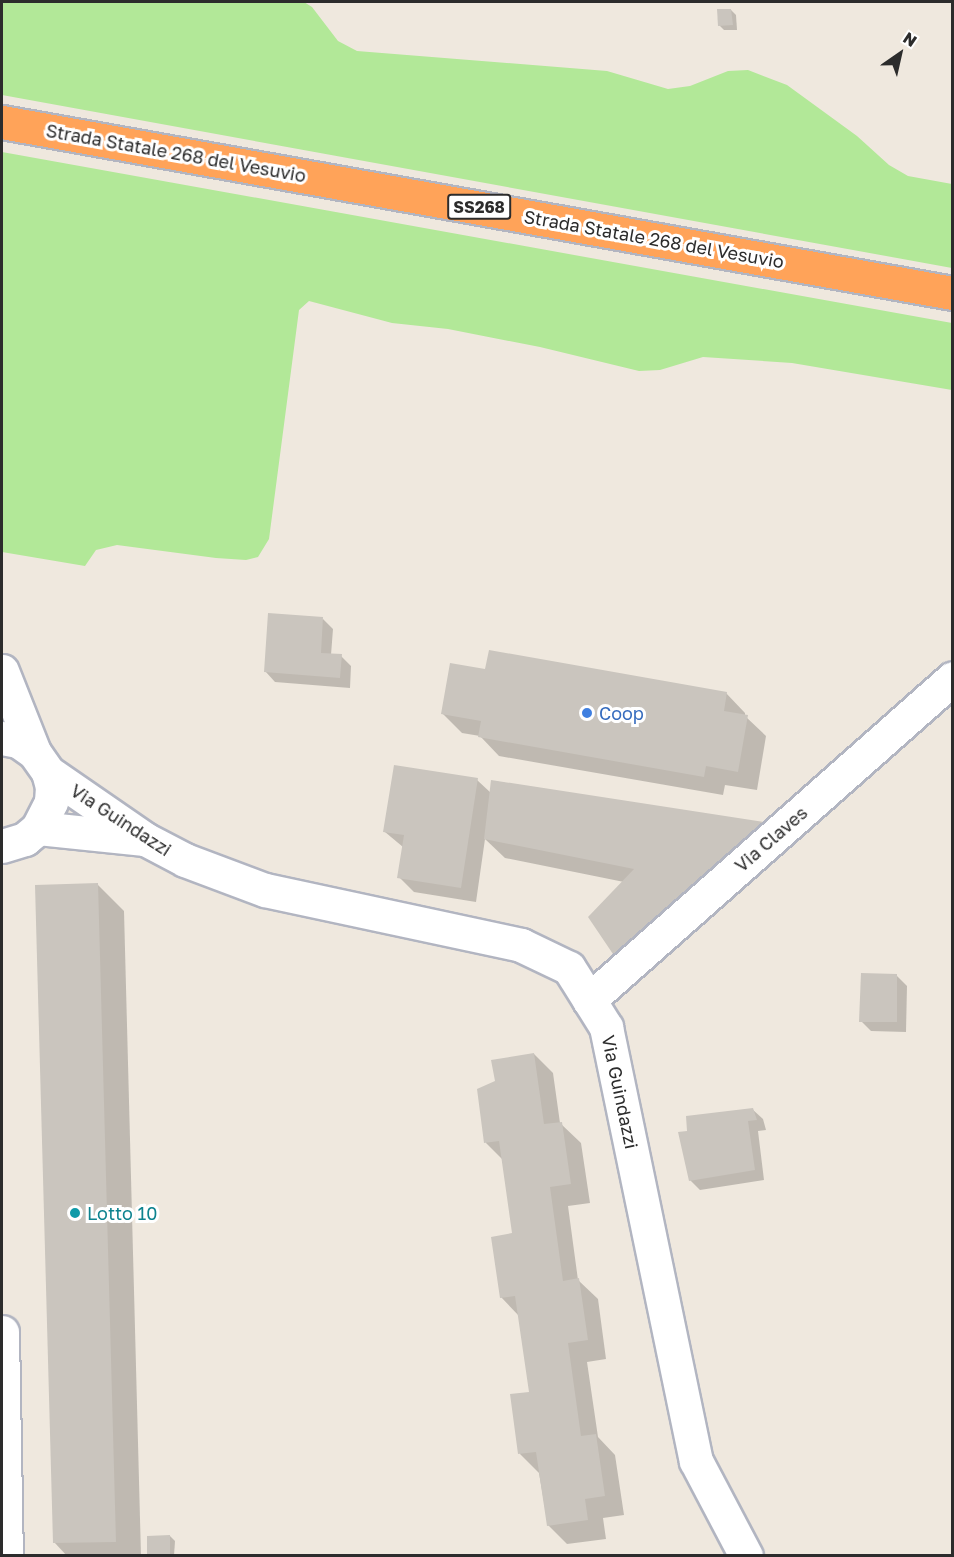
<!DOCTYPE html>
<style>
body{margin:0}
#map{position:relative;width:954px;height:1557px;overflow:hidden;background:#efe8de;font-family:"Golos Text",sans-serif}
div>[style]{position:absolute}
.green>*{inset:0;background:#b2e898}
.shadow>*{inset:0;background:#0003}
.building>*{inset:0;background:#cac5be}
.roads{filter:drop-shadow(2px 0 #b2b5c1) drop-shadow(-2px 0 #b2b5c1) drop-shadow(0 2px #b2b5c1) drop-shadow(0 -2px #b2b5c1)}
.street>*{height:33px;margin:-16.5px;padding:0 16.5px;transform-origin:16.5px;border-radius:16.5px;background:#fff}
.highway>*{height:33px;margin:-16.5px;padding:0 16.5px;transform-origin:16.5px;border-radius:16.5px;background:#ffa359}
.dots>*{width:16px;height:16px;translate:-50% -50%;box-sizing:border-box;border:3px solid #fff;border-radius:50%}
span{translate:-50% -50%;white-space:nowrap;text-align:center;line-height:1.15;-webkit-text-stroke:6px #fff;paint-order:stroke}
.shield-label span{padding:2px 4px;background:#fff;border:2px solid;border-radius:4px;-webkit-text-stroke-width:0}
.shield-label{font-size:16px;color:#2c2c2c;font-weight:700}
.street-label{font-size:18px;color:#2c2c2c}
.shop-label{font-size:18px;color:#366cbe}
.left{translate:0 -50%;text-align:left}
.culture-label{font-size:18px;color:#0d838f}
.frame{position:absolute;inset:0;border:3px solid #2c2c2c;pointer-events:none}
.north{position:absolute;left:870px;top:24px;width:60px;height:60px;-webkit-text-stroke:4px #fff;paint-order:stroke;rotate:34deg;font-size:16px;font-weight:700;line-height:24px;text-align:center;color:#2c2c2c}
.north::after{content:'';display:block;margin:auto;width:21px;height:27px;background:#2c2c2c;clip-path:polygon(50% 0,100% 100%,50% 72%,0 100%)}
</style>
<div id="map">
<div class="green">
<i style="clip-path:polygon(2px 2px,304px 2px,312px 7px,338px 41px,357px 51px,607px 71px,668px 89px,690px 86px,728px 71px,748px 70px,787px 85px,857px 136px,889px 165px,908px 176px,952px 184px,952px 268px,2px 95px)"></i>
<i style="clip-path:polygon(2px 152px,952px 323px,952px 390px,792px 363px,703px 357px,660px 370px,639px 371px,540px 347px,448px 329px,392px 323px,309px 301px,299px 310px,269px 539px,258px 557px,246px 560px,216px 558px,117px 545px,96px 550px,85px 566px,2px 552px)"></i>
</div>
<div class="shadow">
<i style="clip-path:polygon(731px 10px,736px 15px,737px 30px,724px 30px,719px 25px)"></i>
<i style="clip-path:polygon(323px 619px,333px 629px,331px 655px,341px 656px,351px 666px,350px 688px,275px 682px,265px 671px)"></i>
<i style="clip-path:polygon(487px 670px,726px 693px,745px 713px,745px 716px,766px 736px,757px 790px,725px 785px,723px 795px,499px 756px,480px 736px,462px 733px,443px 714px)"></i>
<i style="clip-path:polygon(477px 780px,491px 793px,493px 781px,763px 823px,782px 842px,635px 975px,624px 882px,505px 858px,485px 839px,476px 902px,414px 892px,399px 877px,403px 847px,385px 832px)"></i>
<i style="clip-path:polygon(98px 885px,124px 911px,141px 1556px,67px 1556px,54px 1542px)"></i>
<i style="clip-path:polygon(897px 976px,907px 986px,906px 1032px,871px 1031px,861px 1021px)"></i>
<i style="clip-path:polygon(534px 1054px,553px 1073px,560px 1123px,581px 1143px,590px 1203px,568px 1206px,578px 1280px,598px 1299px,606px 1359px,587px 1362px,598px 1437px,615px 1455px,624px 1515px,603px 1518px,606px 1539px,567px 1544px,548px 1525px,539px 1473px,520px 1454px,530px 1393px,519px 1316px,501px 1297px,514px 1235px,504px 1161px,486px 1143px,496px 1081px)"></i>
<i style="clip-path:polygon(752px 1109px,763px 1119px,766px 1130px,758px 1131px,764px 1180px,700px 1190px,690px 1180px,688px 1132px)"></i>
<i style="clip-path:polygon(170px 1536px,175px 1541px,174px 1556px,149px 1556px)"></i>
</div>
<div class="building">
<i style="clip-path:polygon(717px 9px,731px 9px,733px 25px,718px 26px)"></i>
<i style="clip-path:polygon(268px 613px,323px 617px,321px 653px,342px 654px,340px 678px,264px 672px)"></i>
<i style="clip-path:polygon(489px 650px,727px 692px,724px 711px,748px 715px,738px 772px,706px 766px,704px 777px,478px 737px,481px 721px,441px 714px,450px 663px,485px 669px)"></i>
<i style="clip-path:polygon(394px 765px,478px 778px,461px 888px,397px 878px,404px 835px,383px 832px)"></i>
<i style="clip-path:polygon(491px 780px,764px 822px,615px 957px,588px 917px,634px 869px,484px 839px)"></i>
<i style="clip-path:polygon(98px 883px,116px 1542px,53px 1543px,35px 885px)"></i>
<i style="clip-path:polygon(861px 973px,897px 974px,897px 1022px,859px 1022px)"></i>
<i style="clip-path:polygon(534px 1053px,544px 1124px,562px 1122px,571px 1184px,550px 1187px,563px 1281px,579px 1278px,588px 1340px,568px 1343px,581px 1436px,596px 1434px,605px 1496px,585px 1499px,588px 1520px,547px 1526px,536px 1452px,518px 1454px,510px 1394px,529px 1392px,515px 1296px,500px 1298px,491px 1237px,512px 1233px,499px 1141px,484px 1143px,477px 1089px,495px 1081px,491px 1060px)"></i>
<i style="clip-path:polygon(753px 1108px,757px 1120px,748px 1121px,755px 1170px,689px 1181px,678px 1132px,687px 1131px,686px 1116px)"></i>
<i style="clip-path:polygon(170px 1535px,170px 1556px,147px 1556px,147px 1536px)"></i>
</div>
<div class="roads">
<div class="street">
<i style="left:2px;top:671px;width:87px;rotate:68.4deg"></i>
<i style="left:2px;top:738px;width:16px;rotate:11deg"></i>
<i style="left:18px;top:741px;width:19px;rotate:35deg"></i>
<i style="left:34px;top:752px;width:24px;rotate:55deg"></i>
<i style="left:48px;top:772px;width:16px;rotate:75deg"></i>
<i style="left:52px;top:787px;width:15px;rotate:94deg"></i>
<i style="left:51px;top:802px;width:29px;rotate:117deg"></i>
<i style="left:38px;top:828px;width:17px;rotate:140deg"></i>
<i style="left:25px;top:839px;width:24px;rotate:163deg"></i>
<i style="left:48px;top:772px;width:118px;rotate:34.6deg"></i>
<i style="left:145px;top:839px;width:45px;rotate:27.7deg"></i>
<i style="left:185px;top:860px;width:85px;rotate:20.6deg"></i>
<i style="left:265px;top:890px;width:262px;rotate:12.1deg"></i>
<i style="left:521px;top:945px;width:53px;rotate:25.6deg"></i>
<i style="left:569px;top:968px;width:70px;rotate:57.9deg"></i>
<i style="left:606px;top:1027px;width:443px;rotate:78.3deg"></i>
<i style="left:696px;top:1461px;width:107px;rotate:62.2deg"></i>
<i style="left:38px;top:828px;width:107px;rotate:5.9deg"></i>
<i style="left:589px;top:1000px;width:485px;rotate:-41.5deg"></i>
<i style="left:2px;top:1332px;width:224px;rotate:89deg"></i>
</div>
<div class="highway">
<i style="left:2px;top:122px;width:965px;rotate:10.2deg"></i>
</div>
</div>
<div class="dots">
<i style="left:587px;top:713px;background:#3f7fe0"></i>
<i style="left:75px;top:1213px;background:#0f9aa8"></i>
</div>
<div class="shield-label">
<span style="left:479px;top:207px">SS268</span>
</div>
<div class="street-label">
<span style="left:176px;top:153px;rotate:10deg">Strada Statale 268 del Vesuvio</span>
<span style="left:654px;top:239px;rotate:10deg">Strada Statale 268 del Vesuvio</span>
<span style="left:121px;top:820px;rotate:33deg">Via Guindazzi</span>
<span style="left:771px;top:839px;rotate:-41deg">Via Claves</span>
<span style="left:620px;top:1092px;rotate:78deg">Via Guindazzi</span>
</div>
<div class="shop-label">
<span class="left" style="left:599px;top:713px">Coop</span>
</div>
<div class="culture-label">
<span class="left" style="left:87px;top:1213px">Lotto 10</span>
</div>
<div class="frame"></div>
<div class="north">N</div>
</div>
